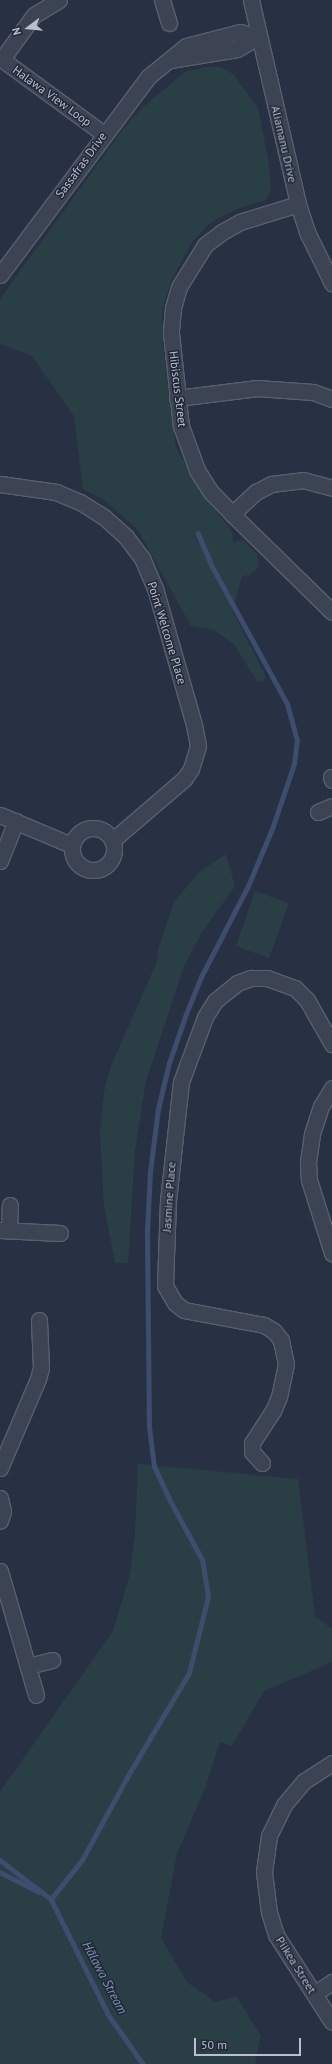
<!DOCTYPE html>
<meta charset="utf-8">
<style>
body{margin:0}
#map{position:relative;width:332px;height:2064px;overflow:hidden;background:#283144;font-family:"PT Sans",sans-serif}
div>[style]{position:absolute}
.green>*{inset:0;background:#2a3f45}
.stream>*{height:4.5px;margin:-2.25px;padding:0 2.25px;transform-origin:2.25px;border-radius:2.25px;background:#3e4d6d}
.roads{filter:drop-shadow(1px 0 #585f6e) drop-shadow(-1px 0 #585f6e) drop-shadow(0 1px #585f6e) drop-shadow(0 -1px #585f6e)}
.minor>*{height:15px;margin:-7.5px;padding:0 7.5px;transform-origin:7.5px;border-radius:7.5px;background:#3c4453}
.minor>.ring{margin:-7.5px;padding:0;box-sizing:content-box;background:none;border:15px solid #3c4453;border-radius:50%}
span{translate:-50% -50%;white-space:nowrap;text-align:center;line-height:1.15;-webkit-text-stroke:3px #212839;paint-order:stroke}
.street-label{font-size:12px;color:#babfcd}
.water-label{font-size:13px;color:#8292b3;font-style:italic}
.north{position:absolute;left:8px;top:8px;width:40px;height:40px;-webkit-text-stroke:3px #212839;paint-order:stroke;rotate:254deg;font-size:11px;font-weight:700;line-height:16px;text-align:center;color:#babfcd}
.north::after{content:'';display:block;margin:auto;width:14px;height:18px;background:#babfcd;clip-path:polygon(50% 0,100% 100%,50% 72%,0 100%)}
.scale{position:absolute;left:194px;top:2038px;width:107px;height:18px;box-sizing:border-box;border:2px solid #babfcd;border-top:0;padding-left:5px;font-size:12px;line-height:14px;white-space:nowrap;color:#babfcd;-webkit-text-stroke:3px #212839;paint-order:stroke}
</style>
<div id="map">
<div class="green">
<i style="clip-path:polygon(205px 67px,221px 67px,234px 75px,258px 108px,269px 164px,271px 191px,266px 200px,237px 209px,210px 223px,192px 242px,171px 281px,162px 311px,163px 348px,176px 448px,211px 505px,232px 531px,233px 543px,243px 540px,257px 554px,259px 566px,250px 575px,242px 576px,232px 610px,266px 677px,263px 682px,257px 681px,234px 644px,214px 630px,191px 626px,138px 530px,104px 500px,83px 489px,74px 416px,32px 356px,0 344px,0 299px,124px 128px,143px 107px,185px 72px)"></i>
<i style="clip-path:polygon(226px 854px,235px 886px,202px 932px,184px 966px,146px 1081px,135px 1150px,128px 1263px,115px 1263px,104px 1206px,100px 1133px,104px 1092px,110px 1068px,157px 962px,158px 950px,174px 902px,198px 873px)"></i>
<i style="clip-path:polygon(255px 891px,289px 903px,269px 958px,236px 946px)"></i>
<i style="clip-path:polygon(138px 1464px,298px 1479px,315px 1616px,332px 1629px,332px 1662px,264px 1691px,232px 1746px,220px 1742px,205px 1788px,177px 1854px,161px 1938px,187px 1982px,215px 2002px,236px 1996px,261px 2036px,255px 2061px,258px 2064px,0 2064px,0 1792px,113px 1631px,130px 1574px,135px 1534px)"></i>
</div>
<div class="stream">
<i style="left:0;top:1860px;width:64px;rotate:37.4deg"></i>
<i style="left:51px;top:1899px;width:128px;rotate:63.6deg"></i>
<i style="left:108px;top:2014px;width:61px;rotate:55deg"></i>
<i style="left:0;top:1872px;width:44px;rotate:27.1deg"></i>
<i style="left:51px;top:1899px;width:50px;rotate:-51.5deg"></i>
<i style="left:82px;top:1860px;width:100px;rotate:-61.4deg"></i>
<i style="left:130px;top:1772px;width:115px;rotate:-59.2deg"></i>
<i style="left:189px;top:1673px;width:78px;rotate:-76deg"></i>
<i style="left:208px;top:1597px;width:37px;rotate:-99deg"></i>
<i style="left:202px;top:1560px;width:65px;rotate:-118.5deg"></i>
<i style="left:171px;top:1503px;width:40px;rotate:-115deg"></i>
<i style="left:154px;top:1467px;width:40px;rotate:-97.1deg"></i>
<i style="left:149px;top:1427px;width:196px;rotate:-90.6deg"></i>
<i style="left:147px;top:1231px;width:59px;rotate:-87.1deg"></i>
<i style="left:150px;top:1172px;width:64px;rotate:-82.8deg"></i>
<i style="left:158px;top:1109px;width:47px;rotate:-76.6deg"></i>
<i style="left:169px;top:1063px;width:52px;rotate:-70.9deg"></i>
<i style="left:186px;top:1014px;width:40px;rotate:-68deg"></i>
<i style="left:201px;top:977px;width:102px;rotate:-62.7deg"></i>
<i style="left:248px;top:886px;width:62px;rotate:-67.2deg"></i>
<i style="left:272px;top:829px;width:69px;rotate:-71.3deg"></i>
<i style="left:294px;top:764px;width:23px;rotate:-83deg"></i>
<i style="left:297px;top:741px;width:38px;rotate:-105deg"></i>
<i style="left:287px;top:704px;width:156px;rotate:-118.7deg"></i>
<i style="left:212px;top:567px;width:36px;rotate:-113deg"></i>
</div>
<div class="roads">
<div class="minor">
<i style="left:162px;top:0;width:24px;rotate:73deg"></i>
<i style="left:251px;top:0;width:209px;rotate:77deg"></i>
<i style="left:298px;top:204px;width:32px;rotate:72deg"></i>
<i style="left:308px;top:234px;width:55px;rotate:63.9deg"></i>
<i style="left:0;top:58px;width:129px;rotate:36.2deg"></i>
<i style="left:2px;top:59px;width:54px;rotate:-54deg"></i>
<i style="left:34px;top:15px;width:29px;rotate:-31deg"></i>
<i style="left:170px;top:60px;width:68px;rotate:-9.3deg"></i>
<i style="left:237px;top:49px;width:24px;rotate:-30deg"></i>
<i style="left:298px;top:204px;width:61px;rotate:162.8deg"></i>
<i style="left:240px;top:222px;width:21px;rotate:151deg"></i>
<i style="left:222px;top:232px;width:21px;rotate:143deg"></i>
<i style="left:205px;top:245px;width:49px;rotate:121.8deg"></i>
<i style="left:179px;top:287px;width:22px;rotate:106deg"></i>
<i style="left:173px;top:308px;width:25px;rotate:95deg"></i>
<i style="left:171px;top:333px;width:94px;rotate:83.9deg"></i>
<i style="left:181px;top:426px;width:47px;rotate:70deg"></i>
<i style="left:197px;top:470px;width:26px;rotate:58deg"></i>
<i style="left:211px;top:492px;width:30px;rotate:46deg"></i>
<i style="left:232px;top:514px;width:140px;rotate:44.4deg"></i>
<i style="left:0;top:275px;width:247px;rotate:-53.2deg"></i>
<i style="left:148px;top:77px;width:49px;rotate:-39.2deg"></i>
<i style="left:186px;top:46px;width:56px;rotate:-14.5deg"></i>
<i style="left:240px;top:32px;width:19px;rotate:16deg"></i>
<i style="left:177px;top:398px;width:81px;rotate:-7.1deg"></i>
<i style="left:257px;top:388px;width:56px;rotate:4.1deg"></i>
<i style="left:313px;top:392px;width:20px;rotate:20deg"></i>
<i style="left:0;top:484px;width:57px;rotate:8.1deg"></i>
<i style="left:56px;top:492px;width:26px;rotate:23deg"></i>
<i style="left:80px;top:502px;width:28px;rotate:32deg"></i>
<i style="left:104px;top:517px;width:30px;rotate:42deg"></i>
<i style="left:126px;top:537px;width:26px;rotate:53deg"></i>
<i style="left:142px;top:558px;width:33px;rotate:67deg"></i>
<i style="left:155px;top:588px;width:142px;rotate:74.1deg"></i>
<i style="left:194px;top:725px;width:21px;rotate:79deg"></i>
<i style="left:198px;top:746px;width:24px;rotate:107deg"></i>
<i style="left:191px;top:769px;width:12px;rotate:125deg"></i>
<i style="left:184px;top:779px;width:92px;rotate:139.4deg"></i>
<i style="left:232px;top:514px;width:33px;rotate:-43deg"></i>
<i style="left:256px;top:492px;width:17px;rotate:-28deg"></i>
<i style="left:271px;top:484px;width:32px;rotate:-7deg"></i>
<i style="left:303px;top:480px;width:30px;rotate:15deg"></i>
<i style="left:331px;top:777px;width:3px;rotate:72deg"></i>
<i style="left:318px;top:812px;width:15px;rotate:-23deg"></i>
<i style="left:0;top:815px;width:77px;rotate:22.9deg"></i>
<i class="ring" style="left:72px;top:828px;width:27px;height:27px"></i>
<i style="left:0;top:861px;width:43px;rotate:-68.2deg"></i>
<i style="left:332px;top:1088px;width:21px;rotate:121deg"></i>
<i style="left:321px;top:1106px;width:29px;rotate:108deg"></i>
<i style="left:312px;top:1134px;width:28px;rotate:98deg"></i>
<i style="left:308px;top:1162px;width:18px;rotate:87deg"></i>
<i style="left:309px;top:1180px;width:77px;rotate:72.5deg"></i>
<i style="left:0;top:1230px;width:60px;rotate:2.9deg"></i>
<i style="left:9px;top:1230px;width:25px;rotate:-88deg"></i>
<i style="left:262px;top:1463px;width:15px;rotate:-132deg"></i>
<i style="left:252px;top:1452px;width:9px;rotate:-90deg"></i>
<i style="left:252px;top:1443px;width:38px;rotate:-57deg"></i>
<i style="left:273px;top:1411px;width:15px;rotate:-67deg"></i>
<i style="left:279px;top:1397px;width:34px;rotate:-78deg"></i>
<i style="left:286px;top:1364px;width:25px;rotate:-102deg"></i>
<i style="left:281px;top:1340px;width:11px;rotate:-128deg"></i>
<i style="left:274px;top:1331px;width:12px;rotate:-149deg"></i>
<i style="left:264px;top:1325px;width:81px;rotate:-169.4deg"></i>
<i style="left:184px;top:1310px;width:11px;rotate:-142deg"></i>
<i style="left:175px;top:1303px;width:20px;rotate:-120deg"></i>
<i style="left:165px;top:1286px;width:85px;rotate:-88deg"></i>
<i style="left:168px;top:1201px;width:120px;rotate:-83.8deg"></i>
<i style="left:181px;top:1082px;width:69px;rotate:-69.7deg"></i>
<i style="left:205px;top:1017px;width:19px;rotate:-58deg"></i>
<i style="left:215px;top:1001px;width:28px;rotate:-39deg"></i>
<i style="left:237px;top:983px;width:15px;rotate:-20deg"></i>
<i style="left:251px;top:978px;width:16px"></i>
<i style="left:267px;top:978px;width:30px;rotate:20deg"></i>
<i style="left:295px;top:988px;width:17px;rotate:45deg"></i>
<i style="left:307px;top:1000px;width:51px;rotate:60.4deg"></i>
<i style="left:0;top:1468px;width:97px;rotate:-66.9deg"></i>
<i style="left:38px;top:1379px;width:11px;rotate:-75deg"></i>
<i style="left:41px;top:1368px;width:48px;rotate:-92.4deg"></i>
<i style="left:0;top:1498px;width:13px;rotate:77deg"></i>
<i style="left:3px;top:1511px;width:10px;rotate:107deg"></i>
<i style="left:0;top:1571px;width:129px;rotate:73.8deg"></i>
<i style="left:28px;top:1666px;width:25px;rotate:-14deg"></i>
<i style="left:332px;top:1763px;width:33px;rotate:147deg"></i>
<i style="left:304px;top:1781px;width:31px;rotate:130deg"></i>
<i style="left:284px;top:1805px;width:34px;rotate:116deg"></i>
<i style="left:269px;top:1836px;width:36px;rotate:98deg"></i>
<i style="left:264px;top:1872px;width:40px;rotate:82.9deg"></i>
<i style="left:269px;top:1912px;width:24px;rotate:73deg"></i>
<i style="left:276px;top:1935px;width:103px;rotate:57.2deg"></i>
<i style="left:314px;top:1994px;width:22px;rotate:-34deg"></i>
</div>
</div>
<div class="street-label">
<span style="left:52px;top:96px;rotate:36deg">Halawa View Loop</span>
<span style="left:284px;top:144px;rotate:77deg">Aliamanu Drive</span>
<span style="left:81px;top:165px;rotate:-54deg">Sassafras Drive</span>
<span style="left:178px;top:389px;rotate:83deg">Hibiscus Street</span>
<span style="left:167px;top:633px;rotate:73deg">Point Welcome Place</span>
<span style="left:169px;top:1197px;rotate:-86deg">Jasmine Place</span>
<span style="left:296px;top:1965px;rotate:58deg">Piikea Street</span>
</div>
<div class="water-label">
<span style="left:104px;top:1978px;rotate:62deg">Hālawa Stream</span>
</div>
<div class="north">N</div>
<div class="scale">50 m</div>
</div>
